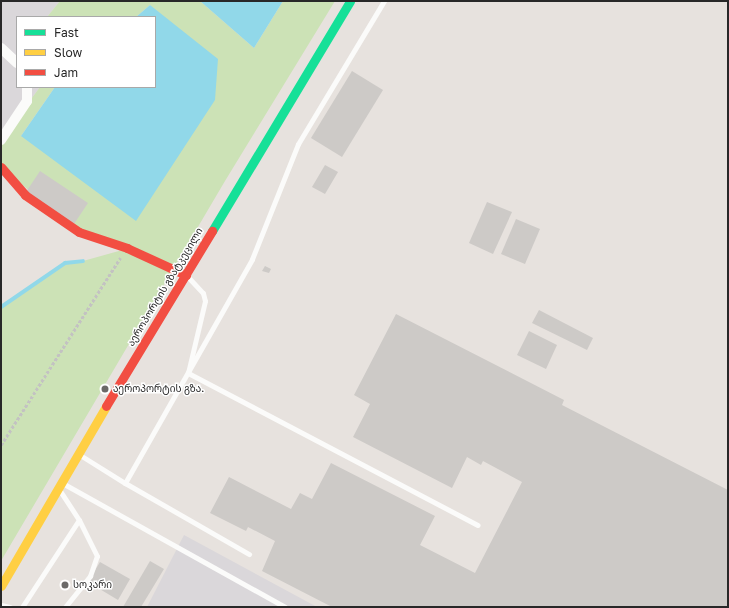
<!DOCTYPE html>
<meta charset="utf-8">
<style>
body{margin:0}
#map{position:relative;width:729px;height:608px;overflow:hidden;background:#e7e2de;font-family:"Golos Text","Noto Sans Georgian",sans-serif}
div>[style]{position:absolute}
.industrial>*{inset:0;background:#dad7da}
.green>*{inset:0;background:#cce2b6}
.water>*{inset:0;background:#91d8e9}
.stream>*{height:4px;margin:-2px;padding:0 2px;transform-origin:2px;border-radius:2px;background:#91d8e9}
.building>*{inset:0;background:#cdcac7}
.path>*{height:2.5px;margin-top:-1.25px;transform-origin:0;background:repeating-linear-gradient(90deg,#c3c2c2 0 3px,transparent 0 5px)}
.lane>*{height:5px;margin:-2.5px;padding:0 2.5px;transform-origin:2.5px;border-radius:2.5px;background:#fbfbfa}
.street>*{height:10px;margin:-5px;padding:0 5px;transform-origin:5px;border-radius:5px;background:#fbfbfa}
.fast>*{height:9px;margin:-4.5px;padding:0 4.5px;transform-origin:4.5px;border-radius:4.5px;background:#16e098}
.slow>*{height:9px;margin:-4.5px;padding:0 4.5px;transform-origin:4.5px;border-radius:4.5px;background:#ffcf43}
.jam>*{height:9px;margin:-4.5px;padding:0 4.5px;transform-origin:4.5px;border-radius:4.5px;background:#f24e42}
.dots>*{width:11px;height:11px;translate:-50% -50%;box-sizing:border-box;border:2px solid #fff;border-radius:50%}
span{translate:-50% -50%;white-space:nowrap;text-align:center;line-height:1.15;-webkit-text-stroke:3px #fff;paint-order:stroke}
.street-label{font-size:10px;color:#282828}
.poi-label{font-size:10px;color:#282828}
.left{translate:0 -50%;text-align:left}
.frame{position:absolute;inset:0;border:2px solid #282828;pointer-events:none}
.legend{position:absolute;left:16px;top:16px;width:140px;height:72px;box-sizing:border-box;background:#fff;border:1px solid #a9a9a9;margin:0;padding:5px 7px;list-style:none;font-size:12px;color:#282828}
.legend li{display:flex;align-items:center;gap:8px;height:20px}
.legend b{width:20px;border:1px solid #a9a9a9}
</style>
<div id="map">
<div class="industrial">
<i style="clip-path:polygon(1px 1px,60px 1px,47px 17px,17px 17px,17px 87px,40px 87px,1px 140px)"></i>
<i style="clip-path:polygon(184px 535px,317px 607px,147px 607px)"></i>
</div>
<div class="green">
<i style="clip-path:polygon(60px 1px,200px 1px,254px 48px,283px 1px,335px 1px,225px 181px,1px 561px,1px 307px,65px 263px,83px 261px,126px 249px,79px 232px,1px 167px,1px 140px,40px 87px,55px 87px,21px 136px,215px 100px,150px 5px,136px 17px,47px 17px)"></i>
</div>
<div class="water">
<i style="clip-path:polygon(200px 1px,283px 1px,254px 48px)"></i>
<i style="clip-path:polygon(150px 5px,218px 59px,215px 100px,136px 221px,21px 136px,55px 87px,155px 87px,155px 17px,136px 17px)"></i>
</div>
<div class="stream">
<i style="left:1px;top:307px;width:78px;rotate:-34.5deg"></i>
<i style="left:65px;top:263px;width:18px;rotate:-6deg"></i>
</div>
<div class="building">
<i style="clip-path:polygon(352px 71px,383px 90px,342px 157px,311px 138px)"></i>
<i style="clip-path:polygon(325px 165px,338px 172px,325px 194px,312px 187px)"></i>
<i style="clip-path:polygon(40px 171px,88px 203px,74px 224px,26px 192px)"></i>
<i style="clip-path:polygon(487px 202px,512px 212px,493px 254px,469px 243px)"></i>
<i style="clip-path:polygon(516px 219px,540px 229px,525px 264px,501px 254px)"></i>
<i style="clip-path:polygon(265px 266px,271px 269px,269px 273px,262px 271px)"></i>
<i style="clip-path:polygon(539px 310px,593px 338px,587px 350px,532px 323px)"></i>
<i style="clip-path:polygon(396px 314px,564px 400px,562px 405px,728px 490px,728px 607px,332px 607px,262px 571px,275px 541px,248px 527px,246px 531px,210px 513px,229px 477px,291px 509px,300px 493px,312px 499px,331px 463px,435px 516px,420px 545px,475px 573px,522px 482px,483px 461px,481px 465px,467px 457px,452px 488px,353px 437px,370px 404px,354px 395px)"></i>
<i style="clip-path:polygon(529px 331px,557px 345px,546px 369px,517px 355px)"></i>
<i style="clip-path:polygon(150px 561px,164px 569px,141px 607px,123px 607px)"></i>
<i style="clip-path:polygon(100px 562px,130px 579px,118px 600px,88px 582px)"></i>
</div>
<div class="path">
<i style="left:1px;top:445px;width:222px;rotate:-57.5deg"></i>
</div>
<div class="lane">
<i style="left:188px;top:277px;width:22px;rotate:47deg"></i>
<i style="left:203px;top:293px;width:8px;rotate:76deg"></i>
<i style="left:205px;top:301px;width:74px;rotate:103.3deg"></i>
<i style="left:188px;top:373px;width:327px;rotate:27.7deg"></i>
<i style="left:80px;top:455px;width:53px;rotate:31.9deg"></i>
<i style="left:125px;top:483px;width:257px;rotate:-60.4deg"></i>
<i style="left:252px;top:259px;width:124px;rotate:-68.2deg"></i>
<i style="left:298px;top:144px;width:167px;rotate:-59deg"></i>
<i style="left:125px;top:483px;width:143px;rotate:29.8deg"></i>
<i style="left:64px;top:484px;width:253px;rotate:29.1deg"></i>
<i style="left:1px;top:605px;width:9px;rotate:13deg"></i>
<i style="left:22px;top:607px;width:104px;rotate:-56.8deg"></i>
<i style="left:79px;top:520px;width:33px;rotate:-123deg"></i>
<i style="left:65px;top:607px;width:40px;rotate:-51deg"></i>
<i style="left:90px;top:576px;width:21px;rotate:-71deg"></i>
<i style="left:97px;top:556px;width:40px;rotate:-116.6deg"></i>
</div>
<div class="street">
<i style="left:1px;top:48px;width:22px;rotate:43deg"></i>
<i style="left:1px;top:140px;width:47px;rotate:-56.3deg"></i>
<i style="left:27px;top:101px;width:14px;rotate:-90deg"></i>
</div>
<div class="fast">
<i style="left:212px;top:231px;width:268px;rotate:-59deg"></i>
</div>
<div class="slow">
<i style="left:1px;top:586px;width:208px;rotate:-59.7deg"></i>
</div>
<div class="jam">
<i style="left:1px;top:167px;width:37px;rotate:49deg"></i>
<i style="left:25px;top:195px;width:65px;rotate:34.4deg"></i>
<i style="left:79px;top:232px;width:51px;rotate:18.4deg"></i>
<i style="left:127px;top:248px;width:65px;rotate:24.6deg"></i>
<i style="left:106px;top:406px;width:205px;rotate:-58.8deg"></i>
</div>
<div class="dots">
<i style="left:105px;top:389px;background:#6b6968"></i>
<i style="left:65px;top:585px;background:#6b6968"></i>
</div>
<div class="street-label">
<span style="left:165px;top:287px;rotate:-59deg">აეროპორტის გზატკეცილი</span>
</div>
<div class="poi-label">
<span class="left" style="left:113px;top:389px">აეროპორტის გზა.</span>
<span class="left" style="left:73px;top:585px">სოკარი</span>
</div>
<div class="frame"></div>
<ul class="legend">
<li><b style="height:5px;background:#16e098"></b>Fast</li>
<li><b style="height:5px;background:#ffcf43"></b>Slow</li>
<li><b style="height:5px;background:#f24e42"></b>Jam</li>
</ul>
</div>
